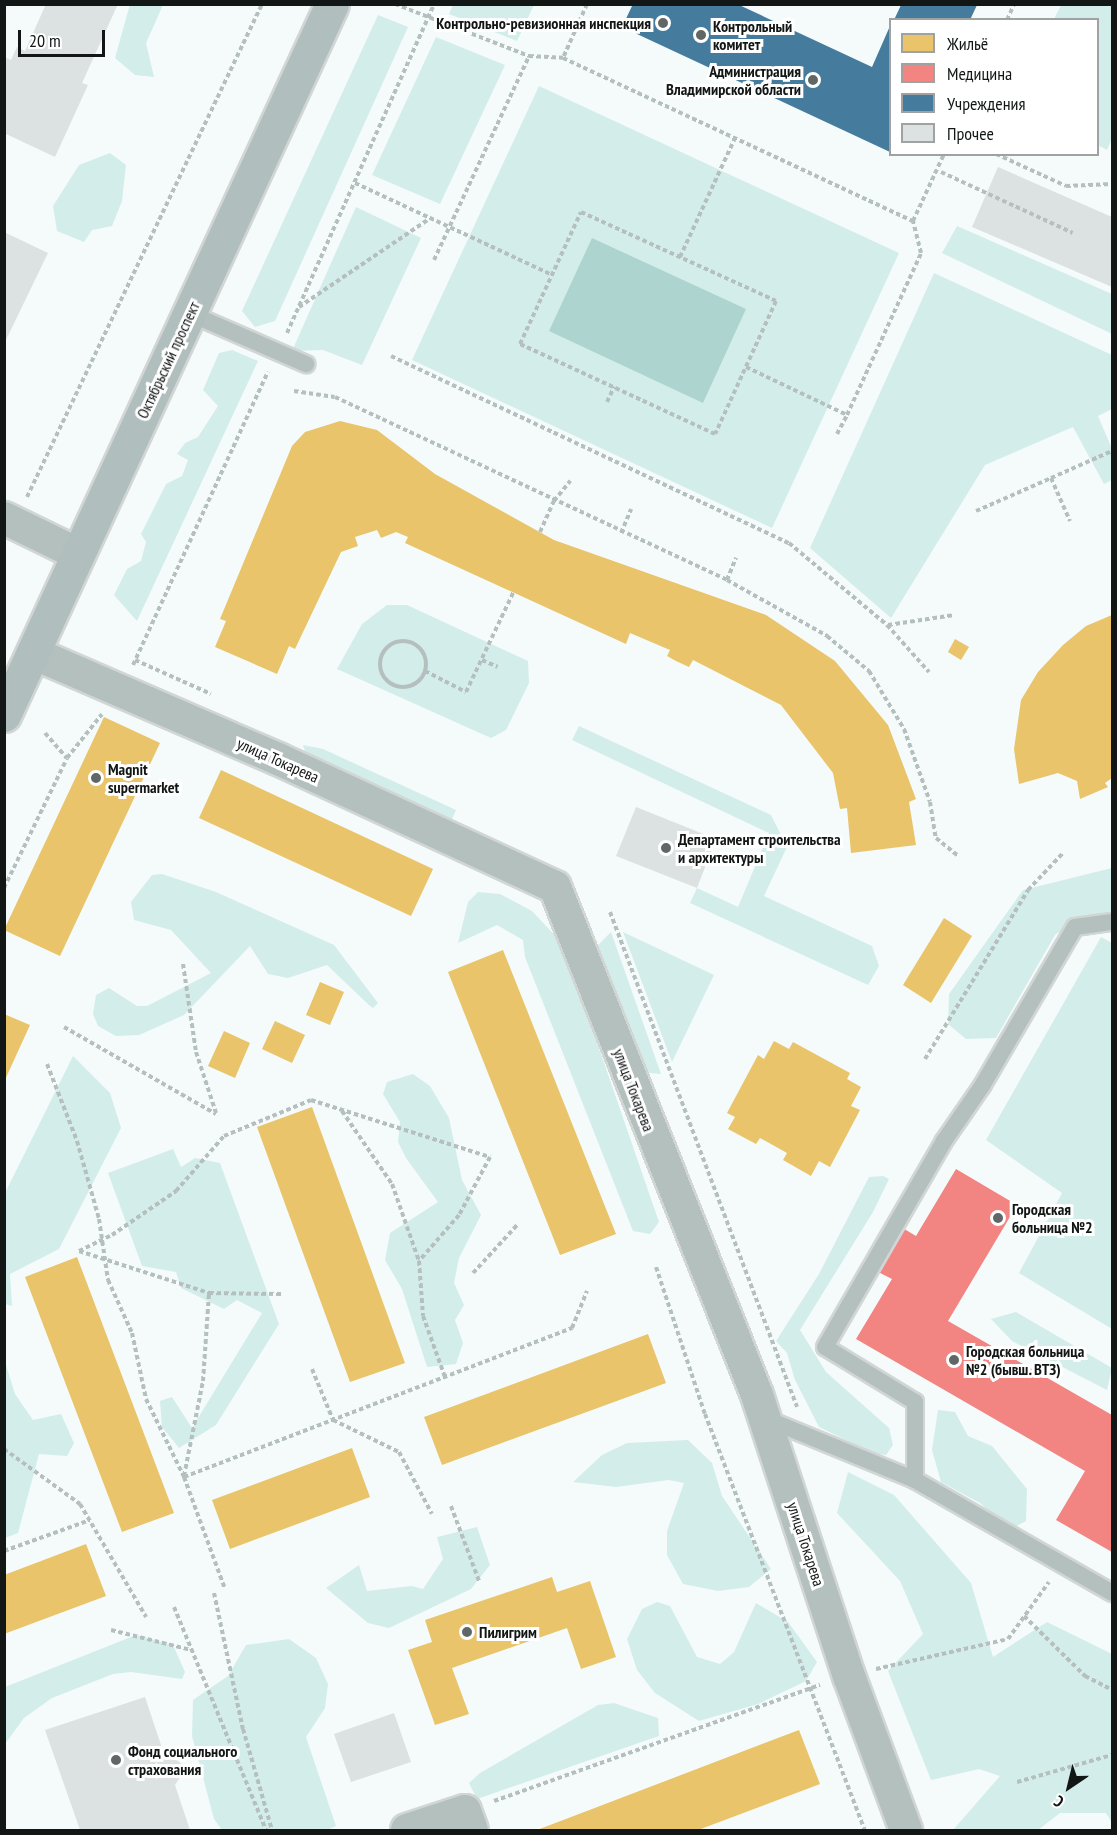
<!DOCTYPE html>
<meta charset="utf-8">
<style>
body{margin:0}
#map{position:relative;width:1117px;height:1835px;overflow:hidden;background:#f4fbfa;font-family:"PT Sans Narrow",sans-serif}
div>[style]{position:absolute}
.green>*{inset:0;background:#d3eeea}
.water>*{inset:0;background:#add4cf}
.homes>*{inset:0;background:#e9c46a}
.health>*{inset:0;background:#f28482}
.public>*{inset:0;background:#457b9d}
.building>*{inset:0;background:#dce2e1}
.path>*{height:4px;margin-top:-2px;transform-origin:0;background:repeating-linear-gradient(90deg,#b5c0be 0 4.5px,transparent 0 7.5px)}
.path>.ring{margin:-2px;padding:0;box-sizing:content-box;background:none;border:4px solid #b5c0be;border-radius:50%}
.roads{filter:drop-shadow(2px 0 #d1d6d5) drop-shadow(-2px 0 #d1d6d5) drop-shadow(0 2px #d1d6d5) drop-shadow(0 -2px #d1d6d5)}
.service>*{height:16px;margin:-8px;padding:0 8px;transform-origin:8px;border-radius:8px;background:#b3c0be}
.minor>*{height:32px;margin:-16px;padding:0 16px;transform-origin:16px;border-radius:16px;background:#b3c0be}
.secondary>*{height:33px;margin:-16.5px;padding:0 16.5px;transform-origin:16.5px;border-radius:16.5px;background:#b0bfbd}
.dots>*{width:16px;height:16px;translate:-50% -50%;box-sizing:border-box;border:3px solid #fff;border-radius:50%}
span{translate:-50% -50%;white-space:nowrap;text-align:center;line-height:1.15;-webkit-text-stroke:6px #fff;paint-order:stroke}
.poi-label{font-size:16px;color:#121716;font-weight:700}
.right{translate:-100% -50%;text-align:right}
.left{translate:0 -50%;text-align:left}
.street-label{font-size:16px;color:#121716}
.frame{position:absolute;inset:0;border:6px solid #121716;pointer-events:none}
.legend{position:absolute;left:889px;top:18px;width:210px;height:138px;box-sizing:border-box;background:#fff;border:2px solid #a0a2a2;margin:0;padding:8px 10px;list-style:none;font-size:18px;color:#121716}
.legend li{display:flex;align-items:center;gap:12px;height:30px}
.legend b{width:30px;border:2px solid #a0a2a2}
.north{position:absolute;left:1039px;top:1757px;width:60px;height:60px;-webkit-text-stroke:4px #fff;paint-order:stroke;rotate:215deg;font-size:16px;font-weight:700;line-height:24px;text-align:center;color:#121716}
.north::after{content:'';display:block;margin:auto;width:21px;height:27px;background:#121716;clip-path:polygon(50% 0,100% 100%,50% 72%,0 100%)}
.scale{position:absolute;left:18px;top:30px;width:87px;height:27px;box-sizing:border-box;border:3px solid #121716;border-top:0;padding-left:8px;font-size:18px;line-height:21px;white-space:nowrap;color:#121716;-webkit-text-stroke:4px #fff;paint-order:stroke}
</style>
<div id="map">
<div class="green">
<i style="clip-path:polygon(130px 4px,163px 5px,146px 43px,154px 77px,135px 75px,115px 58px)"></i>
<i style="clip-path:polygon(453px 5px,453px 4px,534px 5px,517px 41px,449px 14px)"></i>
<i style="clip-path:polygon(1061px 5px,1112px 5px,1112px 138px,1107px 150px,1098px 145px,1098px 20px,1054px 19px)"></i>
<i style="clip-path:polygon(378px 15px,408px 27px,275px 321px,255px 327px,242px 311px)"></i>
<i style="clip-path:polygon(436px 37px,505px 65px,440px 204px,372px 175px)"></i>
<i style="clip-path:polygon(539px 86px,899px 253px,772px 528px,412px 360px)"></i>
<i style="clip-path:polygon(110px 153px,126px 165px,122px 201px,112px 226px,92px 230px,84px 242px,57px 231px,53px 206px,79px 165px)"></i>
<i style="clip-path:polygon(356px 207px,421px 238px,362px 365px,323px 350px,292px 351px)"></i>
<i style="clip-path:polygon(957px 226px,1112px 294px,1112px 334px,942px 253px)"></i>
<i style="clip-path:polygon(934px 273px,1112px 355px,1112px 409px,1098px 416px,1112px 449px,1112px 480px,1104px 484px,1073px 427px,985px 465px,891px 618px,810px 548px)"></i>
<i style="clip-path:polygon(232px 350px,258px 361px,137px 621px,114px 595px,127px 569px,141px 561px,146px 542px,141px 534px,166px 484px,182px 476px,188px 460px,177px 454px,185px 443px,198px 437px,218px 406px,203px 390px,219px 353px)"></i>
<i style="clip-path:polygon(387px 605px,407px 605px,528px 661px,529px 683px,506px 730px,491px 738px,337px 669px,362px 624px)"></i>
<i style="clip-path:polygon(579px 726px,771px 815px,787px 847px,764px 896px,872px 946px,879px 966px,868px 985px,690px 903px,697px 888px,738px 907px,769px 833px,572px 740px)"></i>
<i style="clip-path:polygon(303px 745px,323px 749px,456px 810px,448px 828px,308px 760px)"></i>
<i style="clip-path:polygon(1112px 868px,1112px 913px,1077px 919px,1055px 935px,996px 1038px,966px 1039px,948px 1024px,949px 994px,1023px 890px)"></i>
<i style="clip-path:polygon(162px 874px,216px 892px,334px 945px,378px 1003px,373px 1008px,369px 1005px,327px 965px,288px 978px,268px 974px,250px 946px,184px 1015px,139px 1035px,116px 1036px,98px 1026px,93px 1014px,96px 995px,109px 988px,137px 1006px,147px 1006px,211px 973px,171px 930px,134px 920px,131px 902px,152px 875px)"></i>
<i style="clip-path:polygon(478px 892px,500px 894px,532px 911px,563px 944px,659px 1222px,650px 1234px,633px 1231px,525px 957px,523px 940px,497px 925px,458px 943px,468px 902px)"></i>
<i style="clip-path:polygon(611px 932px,661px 1074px,641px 1072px,596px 947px)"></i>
<i style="clip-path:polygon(623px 932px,714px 975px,672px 1062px)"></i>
<i style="clip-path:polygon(1101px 937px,1112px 943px,1112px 1329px,1019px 1273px,1062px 1193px,986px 1140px)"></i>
<i style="clip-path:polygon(73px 1056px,110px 1093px,121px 1128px,59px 1249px,10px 1274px,12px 1306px,5px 1304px,5px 1193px)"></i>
<i style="clip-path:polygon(413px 1074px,430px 1086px,449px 1118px,462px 1180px,481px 1215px,459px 1258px,454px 1283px,464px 1305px,455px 1320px,463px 1343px,456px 1364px,427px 1367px,402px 1289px,385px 1260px,390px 1233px,438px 1202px,406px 1158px,398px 1142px,400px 1122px,383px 1094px,387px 1082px)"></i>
<i style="clip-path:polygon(173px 1149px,181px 1167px,195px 1158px,220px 1163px,279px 1324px,216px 1425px,179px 1448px,162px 1427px,160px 1401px,172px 1397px,192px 1428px,262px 1313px,237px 1300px,224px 1309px,181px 1288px,176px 1272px,142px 1266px,108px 1173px)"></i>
<i style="clip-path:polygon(883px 1176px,889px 1179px,873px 1212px,800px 1330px,826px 1372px,889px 1428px,893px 1445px,886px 1455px,873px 1453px,819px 1427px,795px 1380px,787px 1353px,776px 1341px,819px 1274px,869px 1177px)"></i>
<i style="clip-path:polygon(1016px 1312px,1112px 1368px,1107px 1390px,1012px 1341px,991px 1319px)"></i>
<i style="clip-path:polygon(4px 1358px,15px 1394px,33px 1420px,61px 1414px,74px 1443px,67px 1456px,39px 1454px,18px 1533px,5px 1538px)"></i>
<i style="clip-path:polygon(938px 1410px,955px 1412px,968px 1436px,992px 1446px,1027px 1489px,1026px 1521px,1009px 1530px,980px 1503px,941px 1482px,932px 1450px)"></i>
<i style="clip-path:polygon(688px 1440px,712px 1463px,722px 1496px,771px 1569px,749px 1587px,718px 1591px,683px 1584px,667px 1555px,667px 1531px,684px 1483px,669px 1480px,616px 1487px,573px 1482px,602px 1455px,627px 1443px)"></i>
<i style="clip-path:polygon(848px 1472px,894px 1495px,971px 1583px,993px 1657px,1047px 1622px,1112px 1654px,1112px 1823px,1106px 1813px,1060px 1813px,1038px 1830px,953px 1830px,1000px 1776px,979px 1769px,931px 1780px,888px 1671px,923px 1634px,900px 1581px,837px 1513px)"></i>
<i style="clip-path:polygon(477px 1527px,490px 1565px,471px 1589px,389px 1628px,368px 1623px,326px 1588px,359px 1565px,367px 1591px,412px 1586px,423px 1589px,443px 1559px,437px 1537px)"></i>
<i style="clip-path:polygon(657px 1602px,670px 1606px,697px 1657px,720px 1664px,734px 1652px,756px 1603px,788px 1622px,817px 1662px,806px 1681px,758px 1704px,699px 1721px,655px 1693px,637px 1670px,627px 1639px,642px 1609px)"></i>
<i style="clip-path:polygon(136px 1635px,173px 1645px,185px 1672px,182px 1679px,131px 1672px,113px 1674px,52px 1698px,24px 1718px,5px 1744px,5px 1687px)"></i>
<i style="clip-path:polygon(289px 1639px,316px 1658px,328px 1684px,325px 1708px,306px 1737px,336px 1826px,327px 1830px,222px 1830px,214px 1819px,192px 1736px,193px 1700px,228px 1676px,246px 1645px)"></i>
<i style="clip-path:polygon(614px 1703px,658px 1718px,659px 1736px,477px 1799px,469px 1783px,480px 1773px,598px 1705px)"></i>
</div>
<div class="water">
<i style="clip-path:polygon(592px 238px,746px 309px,703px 403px,549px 331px)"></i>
</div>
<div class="homes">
<i style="clip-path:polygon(340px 421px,377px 430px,435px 474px,554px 540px,766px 615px,835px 661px,888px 725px,916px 799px,909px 802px,916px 845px,851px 853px,847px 808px,840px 809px,833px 773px,781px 705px,693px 660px,689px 667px,676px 661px,667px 656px,670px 650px,630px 633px,626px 644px,405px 543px,408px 537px,396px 532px,381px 538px,377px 530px,355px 537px,358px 546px,341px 552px,295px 649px,289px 646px,277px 674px,215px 647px,226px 621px,220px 619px,292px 446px,305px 432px)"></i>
<i style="clip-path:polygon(1112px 615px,1112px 778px,1105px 783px,1108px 787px,1080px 799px,1077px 781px,1058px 773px,1019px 784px,1014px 749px,1021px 700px,1038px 672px,1063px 645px,1086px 626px)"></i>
<i style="clip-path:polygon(955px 639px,969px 647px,961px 660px,948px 652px)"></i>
<i style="clip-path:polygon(104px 717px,160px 743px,60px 956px,4px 930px)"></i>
<i style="clip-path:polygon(221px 770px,433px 869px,411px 916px,199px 818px)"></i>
<i style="clip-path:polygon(944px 918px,972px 936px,931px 1003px,903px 985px)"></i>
<i style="clip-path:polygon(503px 950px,616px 1234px,560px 1255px,448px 972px)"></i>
<i style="clip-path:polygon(320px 982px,344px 992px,330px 1025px,306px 1015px)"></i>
<i style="clip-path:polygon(4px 1014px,30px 1025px,4px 1082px)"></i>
<i style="clip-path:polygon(275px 1021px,305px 1035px,292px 1063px,262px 1049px)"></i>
<i style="clip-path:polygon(224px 1031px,250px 1043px,235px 1078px,208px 1066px)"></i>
<i style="clip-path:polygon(774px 1041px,789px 1049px,793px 1042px,850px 1073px,847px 1079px,861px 1087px,851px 1106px,860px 1110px,830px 1167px,819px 1161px,811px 1176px,783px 1160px,787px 1153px,760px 1138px,756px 1144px,728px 1129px,735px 1117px,727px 1113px,758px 1055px,764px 1059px)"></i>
<i style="clip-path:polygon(312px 1107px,405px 1363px,350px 1382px,257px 1127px)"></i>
<i style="clip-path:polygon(77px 1257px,174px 1513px,122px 1532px,25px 1277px)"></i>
<i style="clip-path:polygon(648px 1334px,666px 1383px,442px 1465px,424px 1417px)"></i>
<i style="clip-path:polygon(352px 1448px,370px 1497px,230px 1549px,212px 1500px)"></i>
<i style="clip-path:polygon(86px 1544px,106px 1596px,4px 1634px,4px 1575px)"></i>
<i style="clip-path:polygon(552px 1577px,557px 1592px,590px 1581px,616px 1657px,581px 1669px,567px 1628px,452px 1668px,469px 1714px,435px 1725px,408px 1650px,432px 1642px,425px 1620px)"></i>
<i style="clip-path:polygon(799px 1730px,820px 1784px,783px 1798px,698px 1830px,537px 1830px)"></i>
</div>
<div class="health">
<i style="clip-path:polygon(956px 1169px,1017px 1205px,948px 1321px,1112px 1415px,1112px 1552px,1056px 1520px,1085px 1471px,856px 1339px,892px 1279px,876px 1271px,901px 1227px,916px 1236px)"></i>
</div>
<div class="public">
<i style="clip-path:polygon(633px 4px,737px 4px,872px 67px,890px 26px,890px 152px,622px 27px)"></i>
<i style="clip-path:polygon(901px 5px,977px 5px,970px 20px,894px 20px)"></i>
</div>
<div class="building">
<i style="clip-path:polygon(46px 4px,118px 4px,82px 83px,88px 85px,55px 157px,4px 133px,4px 57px,11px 60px,17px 47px,25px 51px)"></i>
<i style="clip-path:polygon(998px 167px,1112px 217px,1112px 287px,972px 227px)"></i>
<i style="clip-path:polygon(4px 232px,48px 253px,4px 344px)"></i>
<i style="clip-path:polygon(636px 807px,716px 839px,697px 888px,616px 856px)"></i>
<i style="clip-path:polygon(145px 1697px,163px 1751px,182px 1764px,181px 1776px,175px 1785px,190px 1830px,80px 1830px,45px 1730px)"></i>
<i style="clip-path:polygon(394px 1713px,411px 1762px,351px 1782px,334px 1734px)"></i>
</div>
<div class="path">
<i style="left:395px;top:4px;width:144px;rotate:21.2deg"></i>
<i style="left:529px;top:56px;width:34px;rotate:3deg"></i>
<i style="left:587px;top:4px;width:59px;rotate:114deg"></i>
<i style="left:563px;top:58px;width:386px;rotate:25deg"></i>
<i style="left:913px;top:221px;width:74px;rotate:-65.2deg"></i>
<i style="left:1007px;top:20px;width:17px;rotate:-66deg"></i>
<i style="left:996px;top:154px;width:77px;rotate:24.6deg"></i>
<i style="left:1066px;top:186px;width:46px;rotate:-2.5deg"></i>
<i style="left:941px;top:172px;width:145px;rotate:24.8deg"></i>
<i style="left:355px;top:183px;width:217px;rotate:25deg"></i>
<i style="left:581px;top:212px;width:214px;rotate:24.5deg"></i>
<i style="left:776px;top:301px;width:146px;rotate:114.6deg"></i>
<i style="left:715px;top:434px;width:215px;rotate:-155.2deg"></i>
<i style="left:520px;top:344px;width:145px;rotate:-65.2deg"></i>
<i style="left:680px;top:257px;width:131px;rotate:-65.2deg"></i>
<i style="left:434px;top:260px;width:225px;rotate:-65deg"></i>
<i style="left:299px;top:307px;width:157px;rotate:-34.1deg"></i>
<i style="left:287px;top:333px;width:360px;rotate:-65.9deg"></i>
<i style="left:391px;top:356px;width:440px;rotate:25.2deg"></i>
<i style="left:789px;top:543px;width:128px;rotate:39.9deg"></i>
<i style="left:887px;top:625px;width:63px;rotate:48.2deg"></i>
<i style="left:746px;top:367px;width:112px;rotate:25.4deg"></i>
<i style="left:847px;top:415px;width:178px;rotate:-65.4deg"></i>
<i style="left:921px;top:253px;width:33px;rotate:-104deg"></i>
<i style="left:294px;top:391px;width:41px;rotate:8.3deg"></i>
<i style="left:335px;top:397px;width:433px;rotate:25deg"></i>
<i style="left:727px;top:580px;width:115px;rotate:29.2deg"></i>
<i style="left:827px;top:636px;width:55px;rotate:39.8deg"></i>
<i style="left:869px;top:671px;width:68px;rotate:58.9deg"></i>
<i style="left:904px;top:729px;width:77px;rotate:70.4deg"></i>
<i style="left:930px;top:802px;width:36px;rotate:81deg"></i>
<i style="left:936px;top:838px;width:28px;rotate:39deg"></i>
<i style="left:607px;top:402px;width:17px;rotate:-65deg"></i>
<i style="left:837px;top:434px;width:21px;rotate:-62deg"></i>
<i style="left:1051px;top:478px;width:67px;rotate:-23.9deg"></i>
<i style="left:27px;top:497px;width:546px;rotate:-64.51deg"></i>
<i style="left:976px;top:511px;width:82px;rotate:-23.7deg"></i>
<i style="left:1051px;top:478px;width:47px;rotate:66.2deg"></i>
<i style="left:540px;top:532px;width:34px;rotate:-66deg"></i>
<i style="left:554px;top:501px;width:26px;rotate:-51deg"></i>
<i style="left:621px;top:533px;width:26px;rotate:-67deg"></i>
<i style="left:727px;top:580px;width:24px;rotate:-68deg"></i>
<i style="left:888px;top:625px;width:67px;rotate:-8.6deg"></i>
<i class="ring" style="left:380px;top:641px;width:42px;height:42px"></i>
<i style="left:135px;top:660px;width:83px;rotate:24.1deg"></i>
<i style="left:482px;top:660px;width:17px;rotate:24deg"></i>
<i style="left:133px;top:665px;width:323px;rotate:-65.3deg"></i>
<i style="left:425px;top:671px;width:46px;rotate:27.1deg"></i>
<i style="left:466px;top:692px;width:110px;rotate:-64.6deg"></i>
<i style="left:45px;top:733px;width:33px;rotate:49deg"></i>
<i style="left:4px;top:888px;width:144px;rotate:-64.1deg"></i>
<i style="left:67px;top:758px;width:56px;rotate:-51.5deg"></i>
<i style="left:610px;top:912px;width:529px;rotate:69.3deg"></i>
<i style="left:183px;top:964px;width:89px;rotate:81.6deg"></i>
<i style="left:196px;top:1052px;width:64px;rotate:71.8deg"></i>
<i style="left:64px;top:1027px;width:175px;rotate:29.8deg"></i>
<i style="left:925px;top:1059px;width:198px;rotate:-58.6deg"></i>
<i style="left:1028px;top:890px;width:50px;rotate:-46.6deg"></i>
<i style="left:47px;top:1064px;width:83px;rotate:68.7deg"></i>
<i style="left:77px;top:1141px;width:81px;rotate:74.2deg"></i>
<i style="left:99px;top:1219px;width:62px;rotate:81.6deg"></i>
<i style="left:108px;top:1280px;width:58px;rotate:65.6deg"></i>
<i style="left:132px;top:1333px;width:67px;rotate:78deg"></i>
<i style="left:146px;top:1399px;width:87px;rotate:64deg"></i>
<i style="left:184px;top:1477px;width:119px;rotate:69.9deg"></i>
<i style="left:342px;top:1111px;width:88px;rotate:55.6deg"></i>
<i style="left:392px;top:1184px;width:82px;rotate:70.7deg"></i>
<i style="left:419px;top:1261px;width:55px;rotate:85.8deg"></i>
<i style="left:423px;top:1316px;width:65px;rotate:70.2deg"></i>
<i style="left:79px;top:1251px;width:37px;rotate:-26deg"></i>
<i style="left:112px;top:1235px;width:78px;rotate:-34.5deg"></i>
<i style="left:176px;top:1191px;width:73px;rotate:-48.9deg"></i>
<i style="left:224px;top:1136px;width:94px;rotate:-22.5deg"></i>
<i style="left:311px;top:1100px;width:188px;rotate:17.7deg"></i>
<i style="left:490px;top:1157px;width:66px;rotate:118.1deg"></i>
<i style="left:459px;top:1215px;width:61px;rotate:131deg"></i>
<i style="left:79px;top:1251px;width:137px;rotate:17.9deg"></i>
<i style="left:209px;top:1293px;width:75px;rotate:0.8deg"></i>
<i style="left:656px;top:1267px;width:155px;rotate:71.6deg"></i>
<i style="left:705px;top:1414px;width:446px;rotate:69deg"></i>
<i style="left:473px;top:1273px;width:67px;rotate:-47.4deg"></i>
<i style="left:312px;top:1369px;width:55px;rotate:67.6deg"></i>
<i style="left:333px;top:1420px;width:73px;rotate:25.9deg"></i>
<i style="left:399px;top:1452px;width:70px;rotate:62deg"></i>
<i style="left:4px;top:1449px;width:94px;rotate:35.9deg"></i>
<i style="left:80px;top:1504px;width:131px;rotate:59.7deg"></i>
<i style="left:184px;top:1476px;width:97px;rotate:-78.7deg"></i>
<i style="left:203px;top:1381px;width:88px;rotate:-86.1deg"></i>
<i style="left:184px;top:1477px;width:416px;rotate:-21deg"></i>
<i style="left:572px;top:1328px;width:40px;rotate:-68deg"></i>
<i style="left:451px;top:1506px;width:80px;rotate:69.5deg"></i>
<i style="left:4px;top:1551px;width:91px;rotate:-19.8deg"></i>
<i style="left:214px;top:1593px;width:139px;rotate:78deg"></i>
<i style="left:243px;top:1729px;width:105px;rotate:74deg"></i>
<i style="left:174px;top:1607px;width:241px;rotate:67.6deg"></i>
<i style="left:1024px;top:1616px;width:86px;rotate:44.5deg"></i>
<i style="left:1085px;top:1676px;width:30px;rotate:27deg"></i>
<i style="left:111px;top:1630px;width:82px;rotate:14deg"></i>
<i style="left:876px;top:1669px;width:135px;rotate:-12.8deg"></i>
<i style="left:1008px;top:1639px;width:70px;rotate:-54.3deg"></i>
<i style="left:1017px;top:1782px;width:99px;rotate:-15.9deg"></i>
<i style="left:494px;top:1801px;width:346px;rotate:-19.6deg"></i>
</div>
<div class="roads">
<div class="service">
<i style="left:189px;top:313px;width:128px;rotate:23.6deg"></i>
<i style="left:764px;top:1418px;width:163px;rotate:22.3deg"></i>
<i style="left:915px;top:1480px;width:227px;rotate:29.8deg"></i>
<i style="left:915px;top:1480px;width:78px;rotate:-90deg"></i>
<i style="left:915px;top:1402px;width:105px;rotate:-148.6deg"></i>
<i style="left:825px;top:1347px;width:238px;rotate:-60deg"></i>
<i style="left:944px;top:1141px;width:67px;rotate:-55.4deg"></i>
<i style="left:982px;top:1086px;width:184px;rotate:-59.7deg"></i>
<i style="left:1075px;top:927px;width:37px;rotate:-8deg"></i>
</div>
<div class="minor">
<i style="left:4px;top:518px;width:82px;rotate:25.9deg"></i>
<i style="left:33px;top:653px;width:267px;rotate:23.4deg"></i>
<i style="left:278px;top:759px;width:305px;rotate:24.8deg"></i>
<i style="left:555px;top:887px;width:547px;rotate:68.32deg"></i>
<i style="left:757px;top:1395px;width:296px;rotate:71.9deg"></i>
<i style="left:849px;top:1676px;width:164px;rotate:69.7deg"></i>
<i style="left:407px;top:1830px;width:61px;rotate:-18.1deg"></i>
<i style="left:465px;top:1811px;width:20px;rotate:70deg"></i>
</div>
<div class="secondary">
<i style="left:4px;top:715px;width:783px;rotate:-65.24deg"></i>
</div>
</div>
<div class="dots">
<i style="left:663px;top:23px;background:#616766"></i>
<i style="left:701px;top:35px;background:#616766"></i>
<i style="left:813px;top:80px;background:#616766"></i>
<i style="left:96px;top:778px;background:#616766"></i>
<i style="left:666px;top:848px;background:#616766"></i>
<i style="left:998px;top:1218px;background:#616766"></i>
<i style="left:954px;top:1360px;background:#616766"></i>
<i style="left:467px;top:1632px;background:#616766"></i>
<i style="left:116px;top:1760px;background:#616766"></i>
</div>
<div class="poi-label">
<span class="right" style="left:651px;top:23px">Контрольно-ревизионная инспекция</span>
<span class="left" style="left:713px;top:35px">Контрольный<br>комитет</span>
<span class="right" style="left:801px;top:80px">Администрация<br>Владимирской области</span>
<span class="left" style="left:108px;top:778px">Magnit<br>supermarket</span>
<span class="left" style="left:678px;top:848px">Департамент строительства<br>и архитектуры</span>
<span class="left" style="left:1012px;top:1218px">Городская<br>больница №2</span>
<span class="left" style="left:966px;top:1360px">Городская больница<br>№2 (бывш. ВТЗ)</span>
<span class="left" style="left:479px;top:1632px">Пилигрим</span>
<span class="left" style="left:128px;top:1760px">Фонд социального<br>страхования</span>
</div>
<div class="street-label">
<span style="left:168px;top:360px;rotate:-65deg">Октябрьский проспект</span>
<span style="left:278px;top:760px;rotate:24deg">улица Токарева</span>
<span style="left:634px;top:1090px;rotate:69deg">улица Токарева</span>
<span style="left:806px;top:1544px;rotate:72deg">улица Токарева</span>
</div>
<div class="frame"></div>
<ul class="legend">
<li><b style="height:16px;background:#e9c46a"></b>Жильё</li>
<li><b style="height:16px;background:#f28482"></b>Медицина</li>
<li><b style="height:16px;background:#457b9d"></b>Учреждения</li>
<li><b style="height:16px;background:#dce2e1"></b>Прочее</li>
</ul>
<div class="north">С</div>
<div class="scale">20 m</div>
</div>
